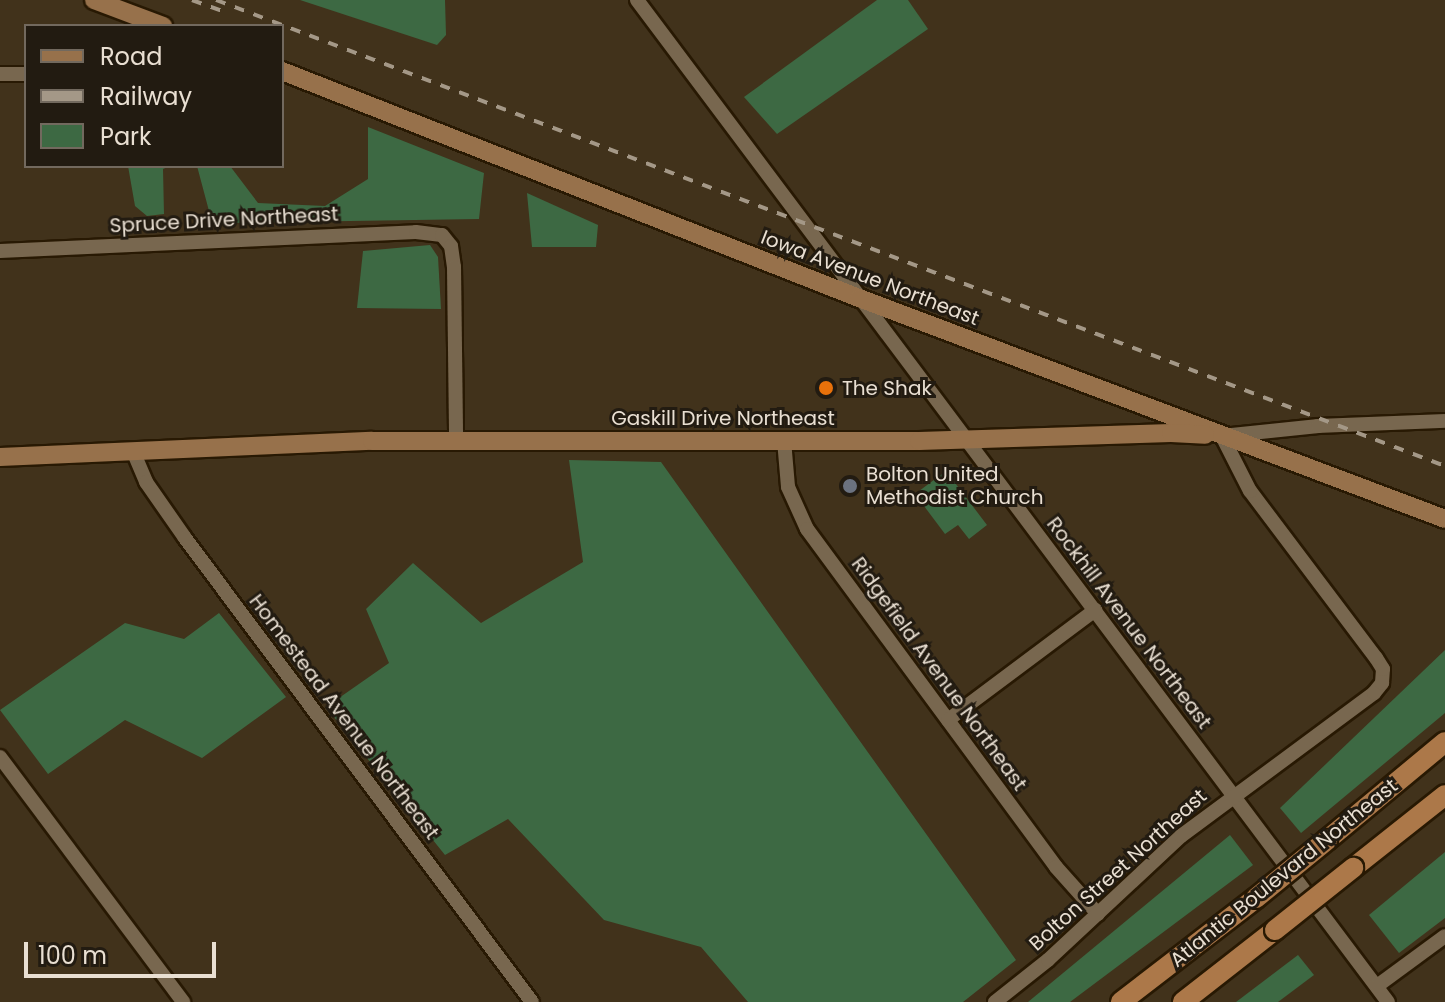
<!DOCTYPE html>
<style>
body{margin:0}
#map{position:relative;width:1445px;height:1002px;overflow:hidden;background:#41321b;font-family:Poppins,sans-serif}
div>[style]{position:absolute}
.green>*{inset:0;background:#3d6943}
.roads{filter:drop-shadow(2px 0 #281903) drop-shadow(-2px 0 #281903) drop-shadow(0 2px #281903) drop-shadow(0 -2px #281903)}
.minor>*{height:14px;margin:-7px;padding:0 7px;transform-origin:7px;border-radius:7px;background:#78674f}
.major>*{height:18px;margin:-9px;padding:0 9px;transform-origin:9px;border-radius:9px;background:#97714b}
.highway>*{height:20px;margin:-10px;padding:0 10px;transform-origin:10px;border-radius:10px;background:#ac7849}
.rail>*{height:4px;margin-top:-2px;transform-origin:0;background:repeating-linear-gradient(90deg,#a49887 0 10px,transparent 0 20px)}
.bridges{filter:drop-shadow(2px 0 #281903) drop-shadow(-2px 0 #281903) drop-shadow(0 2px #281903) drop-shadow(0 -2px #281903)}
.highway-bridge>*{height:20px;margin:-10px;padding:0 10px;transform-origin:10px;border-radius:10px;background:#ac7849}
.dots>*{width:22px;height:22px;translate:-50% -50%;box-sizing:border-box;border:4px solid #221b11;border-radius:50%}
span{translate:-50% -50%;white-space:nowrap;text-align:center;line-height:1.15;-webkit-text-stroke:6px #221b11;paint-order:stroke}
.street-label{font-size:20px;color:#e9dfd2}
.poi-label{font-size:20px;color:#e9dfd2}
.left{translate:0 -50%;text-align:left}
.legend{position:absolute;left:24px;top:24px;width:260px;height:144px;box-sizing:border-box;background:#221b11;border:2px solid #72695e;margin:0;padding:10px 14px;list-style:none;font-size:24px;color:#e9dfd2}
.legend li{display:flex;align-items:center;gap:16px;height:40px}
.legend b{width:40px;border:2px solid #72695e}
.scale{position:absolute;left:24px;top:942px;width:192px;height:36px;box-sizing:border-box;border:4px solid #e9dfd2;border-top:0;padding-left:10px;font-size:24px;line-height:28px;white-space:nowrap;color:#e9dfd2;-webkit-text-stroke:6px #221b11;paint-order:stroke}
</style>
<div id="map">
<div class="green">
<i style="clip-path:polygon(300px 0,445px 0,446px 35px,437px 45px)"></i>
<i style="clip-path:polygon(877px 0,908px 0,928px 29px,777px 134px,744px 97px)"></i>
<i style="clip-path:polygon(368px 127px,484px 173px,479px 219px,230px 223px,209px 211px,197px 166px,230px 166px,258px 203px,325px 206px,368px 179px)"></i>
<i style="clip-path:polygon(128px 166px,170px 166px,163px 169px,164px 214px,147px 216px,135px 206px)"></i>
<i style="clip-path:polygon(527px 193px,598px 225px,596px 247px,532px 247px)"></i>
<i style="clip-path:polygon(430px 245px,438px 257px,441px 309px,357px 308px,363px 251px)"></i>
<i style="clip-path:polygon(569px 460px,661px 462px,1016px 960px,963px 1002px,748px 1002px,701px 947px,604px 920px,508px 819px,445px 855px,326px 707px,389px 663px,366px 609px,413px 563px,481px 623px,583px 562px)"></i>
<i style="clip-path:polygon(946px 471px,987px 525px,969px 539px,958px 525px,945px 534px,915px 494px)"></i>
<i style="clip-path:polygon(219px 613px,286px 697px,202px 758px,125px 720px,48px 774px,0 710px,125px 623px,184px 639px)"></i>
<i style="clip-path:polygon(1445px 650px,1445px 713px,1301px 833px,1280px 808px)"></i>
<i style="clip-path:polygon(1230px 835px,1253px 865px,1070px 1002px,1028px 1002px)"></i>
<i style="clip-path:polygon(1445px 852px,1445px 918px,1399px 953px,1369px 915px)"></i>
<i style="clip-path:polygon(1298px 955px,1314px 975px,1278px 1002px,1236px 1002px)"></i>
</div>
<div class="roads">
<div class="minor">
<i style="left:637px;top:0;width:1252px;rotate:53.15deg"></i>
<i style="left:0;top:74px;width:26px"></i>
<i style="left:0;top:251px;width:416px;rotate:-2.6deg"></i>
<i style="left:416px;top:232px;width:26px;rotate:7deg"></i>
<i style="left:442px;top:235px;width:14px;rotate:51deg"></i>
<i style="left:451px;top:246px;width:21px;rotate:82deg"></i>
<i style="left:454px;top:267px;width:172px;rotate:89.3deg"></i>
<i style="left:784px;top:440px;width:47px;rotate:85.1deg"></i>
<i style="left:788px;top:487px;width:46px;rotate:65.7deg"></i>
<i style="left:807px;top:529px;width:420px;rotate:53.6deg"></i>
<i style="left:1056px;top:867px;width:63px;rotate:48.2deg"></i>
<i style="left:133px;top:451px;width:34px;rotate:67deg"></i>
<i style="left:146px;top:482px;width:68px;rotate:55.1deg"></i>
<i style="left:185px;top:538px;width:579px;rotate:53.21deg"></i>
<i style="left:948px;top:720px;width:184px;rotate:-36.8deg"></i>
<i style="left:0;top:757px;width:306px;rotate:53.2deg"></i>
<i style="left:1377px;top:986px;width:84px;rotate:-36.3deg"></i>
<i style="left:995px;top:1002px;width:68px;rotate:-38.4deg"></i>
<i style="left:1048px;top:960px;width:182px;rotate:-43deg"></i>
<i style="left:1181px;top:836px;width:240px;rotate:-36.5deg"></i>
<i style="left:1374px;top:693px;width:13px;rotate:-51deg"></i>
<i style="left:1382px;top:683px;width:14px;rotate:-86deg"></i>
<i style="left:1383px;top:669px;width:13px;rotate:-122deg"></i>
<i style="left:1376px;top:658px;width:209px;rotate:-127deg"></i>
<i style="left:1250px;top:491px;width:62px;rotate:-117deg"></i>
<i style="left:1222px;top:436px;width:97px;rotate:-5.9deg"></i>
<i style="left:1318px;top:426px;width:127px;rotate:-2.3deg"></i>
</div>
<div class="major">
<i style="left:94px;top:0;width:74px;rotate:20.6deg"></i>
<i style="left:282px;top:71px;width:620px;rotate:21.48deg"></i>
<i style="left:859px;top:298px;width:626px;rotate:20.66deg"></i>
<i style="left:0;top:457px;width:372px;rotate:-2.5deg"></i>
<i style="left:372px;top:441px;width:547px"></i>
<i style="left:919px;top:441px;width:252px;rotate:-1.8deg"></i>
<i style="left:1171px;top:433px;width:34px;rotate:3deg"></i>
</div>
<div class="highway">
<i style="left:1327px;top:840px;width:153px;rotate:-39.7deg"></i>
<i style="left:1353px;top:868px;width:117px;rotate:-38.4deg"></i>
<i style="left:1121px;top:1002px;width:170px;rotate:-37.6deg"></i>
<i style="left:1183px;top:1002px;width:117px;rotate:-38deg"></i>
</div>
</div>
<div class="rail">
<i style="left:192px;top:0;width:37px;rotate:20deg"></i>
<i style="left:216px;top:0;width:1314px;rotate:20.77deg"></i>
</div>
<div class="bridges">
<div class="highway-bridge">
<i style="left:1256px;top:898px;width:92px;rotate:-39.2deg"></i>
<i style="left:1275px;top:930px;width:100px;rotate:-38.5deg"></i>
</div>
</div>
<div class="dots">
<i style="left:826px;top:388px;background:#e8710a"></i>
<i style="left:850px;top:486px;background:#6b7280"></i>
</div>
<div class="street-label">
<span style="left:224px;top:220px;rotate:-3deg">Spruce Drive Northeast</span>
<span style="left:870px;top:278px;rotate:21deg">Iowa Avenue Northeast</span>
<span style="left:723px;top:418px">Gaskill Drive Northeast</span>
<span style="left:1129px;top:623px;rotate:53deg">Rockhill Avenue Northeast</span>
<span style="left:939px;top:674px;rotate:54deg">Ridgefield Avenue Northeast</span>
<span style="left:344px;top:717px;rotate:53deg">Homestead Avenue Northeast</span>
<span style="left:1118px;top:870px;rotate:-42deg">Bolton Street Northeast</span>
<span style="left:1284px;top:873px;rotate:-39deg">Atlantic Boulevard Northeast</span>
</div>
<div class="poi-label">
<span class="left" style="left:842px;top:388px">The Shak</span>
<span class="left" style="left:866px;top:486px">Bolton United<br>Methodist Church</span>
</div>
<ul class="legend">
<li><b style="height:10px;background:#97714b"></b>Road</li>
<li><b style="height:10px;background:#a49887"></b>Railway</li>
<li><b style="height:22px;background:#3d6943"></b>Park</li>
</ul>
<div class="scale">100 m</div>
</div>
